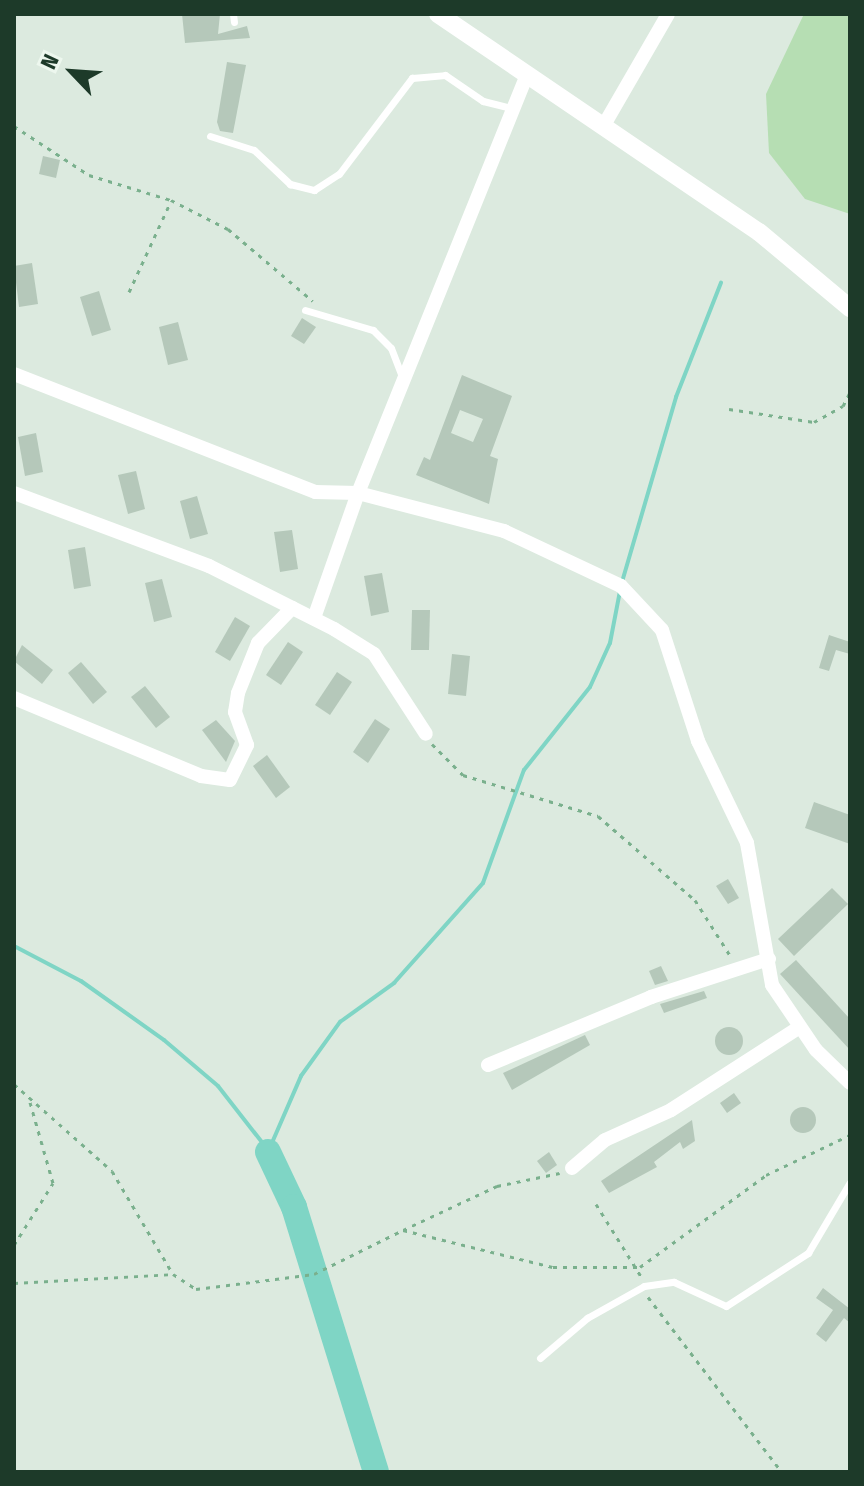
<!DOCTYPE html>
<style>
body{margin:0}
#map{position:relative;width:864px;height:1486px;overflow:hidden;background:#dceadf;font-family:"Fira Sans Condensed",sans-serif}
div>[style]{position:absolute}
.green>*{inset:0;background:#b6deb3}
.stream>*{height:4px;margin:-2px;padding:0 2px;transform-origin:2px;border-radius:2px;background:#7fd5c5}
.river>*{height:26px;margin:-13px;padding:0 13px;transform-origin:13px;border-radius:13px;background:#7fd5c5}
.building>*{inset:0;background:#b5c8ba}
.round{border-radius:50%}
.path>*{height:3px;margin-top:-1.5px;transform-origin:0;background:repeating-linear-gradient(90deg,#7ab08d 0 4px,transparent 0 10px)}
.service>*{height:7px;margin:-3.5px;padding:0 3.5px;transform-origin:3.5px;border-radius:3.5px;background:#fff}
.minor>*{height:14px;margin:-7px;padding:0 7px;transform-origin:7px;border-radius:7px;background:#fff}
.tertiary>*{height:18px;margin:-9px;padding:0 9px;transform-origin:9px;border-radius:9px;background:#fff}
span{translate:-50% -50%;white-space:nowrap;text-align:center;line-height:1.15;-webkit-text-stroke:6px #edf7ee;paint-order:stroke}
.frame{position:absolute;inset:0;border:16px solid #1d3a29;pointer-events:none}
.north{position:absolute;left:32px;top:32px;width:80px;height:80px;-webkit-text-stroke:6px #edf7ee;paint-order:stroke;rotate:295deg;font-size:22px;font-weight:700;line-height:32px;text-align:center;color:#1d3a29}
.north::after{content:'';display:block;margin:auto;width:28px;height:36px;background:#1d3a29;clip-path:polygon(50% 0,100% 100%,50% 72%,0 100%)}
</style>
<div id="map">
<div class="green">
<i style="clip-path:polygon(804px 14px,850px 14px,850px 214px,805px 199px,769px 153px,766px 94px)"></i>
</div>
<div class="stream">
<i style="left:622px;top:582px;width:193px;rotate:-73.7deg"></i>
<i style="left:676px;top:397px;width:123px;rotate:-68.5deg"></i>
<i style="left:14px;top:946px;width:76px;rotate:27.6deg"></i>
<i style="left:81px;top:981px;width:102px;rotate:35.4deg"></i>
<i style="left:164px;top:1040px;width:71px;rotate:40.4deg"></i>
<i style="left:218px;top:1086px;width:81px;rotate:52deg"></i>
<i style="left:268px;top:1152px;width:83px;rotate:-66.5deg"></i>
<i style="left:301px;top:1076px;width:67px;rotate:-54.2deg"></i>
<i style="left:340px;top:1022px;width:67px;rotate:-35.8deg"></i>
<i style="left:394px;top:983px;width:134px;rotate:-48.3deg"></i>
<i style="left:483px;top:883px;width:120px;rotate:-70.1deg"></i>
<i style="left:524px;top:770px;width:106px;rotate:-51.5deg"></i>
<i style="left:590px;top:687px;width:48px;rotate:-65.6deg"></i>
<i style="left:610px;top:643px;width:53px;rotate:-79.1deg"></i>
</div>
<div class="river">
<i style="left:268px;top:1152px;width:61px;rotate:64.7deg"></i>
<i style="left:294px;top:1207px;width:277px;rotate:72.8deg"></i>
</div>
<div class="building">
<i style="clip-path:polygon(182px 14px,220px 14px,218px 34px,247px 26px,250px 38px,185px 43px)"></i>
<i style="clip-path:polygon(227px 62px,246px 65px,233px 133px,220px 131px,217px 122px)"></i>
<i style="clip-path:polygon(43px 156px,60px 160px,56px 178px,39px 174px)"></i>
<i style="clip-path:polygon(32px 263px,38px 304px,19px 307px,14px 266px)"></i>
<i style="clip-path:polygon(99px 291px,111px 330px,92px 336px,80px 297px)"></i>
<i style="clip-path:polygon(302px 318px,316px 327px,304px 344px,291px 336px)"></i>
<i style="clip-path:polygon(178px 322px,188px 360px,168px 365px,159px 327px)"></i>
<i style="clip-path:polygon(evenodd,462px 375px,512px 396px,490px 456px,498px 459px,489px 504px,416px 475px,424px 457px,430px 460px,462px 375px,460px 410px,483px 419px,473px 442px,451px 433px,460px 410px)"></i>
<i style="clip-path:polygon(36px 433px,43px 472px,25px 476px,18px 437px)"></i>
<i style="clip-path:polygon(136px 471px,145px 509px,128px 514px,118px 475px)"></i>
<i style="clip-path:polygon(197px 496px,208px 534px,190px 539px,180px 501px)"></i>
<i style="clip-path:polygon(292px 530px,298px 569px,280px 572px,274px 532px)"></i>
<i style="clip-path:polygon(85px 547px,91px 586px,74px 589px,68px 550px)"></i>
<i style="clip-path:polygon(382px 573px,389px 612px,371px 616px,364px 576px)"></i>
<i style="clip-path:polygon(162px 579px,172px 617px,154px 622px,145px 583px)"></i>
<i style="clip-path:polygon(412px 610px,430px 610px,429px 650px,411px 650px)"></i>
<i style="clip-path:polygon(235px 617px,250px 626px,230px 661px,215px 652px)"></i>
<i style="clip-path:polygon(829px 635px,850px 642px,850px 654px,836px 650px,829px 671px,819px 668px)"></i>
<i style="clip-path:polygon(288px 642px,303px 652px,281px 685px,266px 675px)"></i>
<i style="clip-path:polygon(22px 645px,53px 670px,42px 684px,14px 661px)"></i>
<i style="clip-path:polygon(452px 654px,470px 656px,466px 696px,448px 694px)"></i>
<i style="clip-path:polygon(81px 662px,107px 692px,93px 704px,68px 673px)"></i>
<i style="clip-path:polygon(337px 672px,352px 682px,330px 715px,315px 705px)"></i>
<i style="clip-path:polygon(145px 686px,170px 717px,156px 728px,131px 697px)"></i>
<i style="clip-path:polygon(375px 719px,390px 729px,368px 763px,353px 752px)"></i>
<i style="clip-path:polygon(216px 720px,235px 741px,226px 762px,202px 730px)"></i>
<i style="clip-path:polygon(267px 755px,290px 787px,276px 798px,253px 766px)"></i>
<i style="clip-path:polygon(814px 802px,850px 815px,850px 844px,805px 828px)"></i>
<i style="clip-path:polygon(728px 879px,739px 898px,728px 904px,716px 886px)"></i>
<i style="clip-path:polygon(832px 888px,848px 904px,794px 956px,778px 939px)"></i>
<i style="clip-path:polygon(796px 960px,850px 1019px,850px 1050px,780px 974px)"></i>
<i style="clip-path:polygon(661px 966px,668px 981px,655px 985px,649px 971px)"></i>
<i style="clip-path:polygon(704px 991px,707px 998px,664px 1013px,660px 1004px)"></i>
<i class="round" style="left:715px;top:1027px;width:28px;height:28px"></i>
<i style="clip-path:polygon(585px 1035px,590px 1045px,512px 1090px,503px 1073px)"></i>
<i style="clip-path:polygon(734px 1093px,741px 1103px,727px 1113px,720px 1103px)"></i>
<i class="round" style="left:790px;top:1107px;width:26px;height:26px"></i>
<i style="clip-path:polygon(692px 1120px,695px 1141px,683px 1149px,680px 1142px,654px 1162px,657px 1167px,609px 1193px,601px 1181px)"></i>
<i style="clip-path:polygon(549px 1152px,557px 1165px,546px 1173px,537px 1161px)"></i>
<i style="clip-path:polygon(823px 1288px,850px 1309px,850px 1323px,844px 1318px,826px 1342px,816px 1334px,833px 1310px,816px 1298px)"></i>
</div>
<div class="path">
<i style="left:14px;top:126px;width:90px;rotate:33.2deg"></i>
<i style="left:89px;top:175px;width:86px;rotate:17deg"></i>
<i style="left:171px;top:200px;width:64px;rotate:27deg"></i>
<i style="left:228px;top:229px;width:111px;rotate:40.3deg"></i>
<i style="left:129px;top:292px;width:100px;rotate:-65.2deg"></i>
<i style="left:729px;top:409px;width:86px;rotate:8.7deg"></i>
<i style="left:814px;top:422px;width:33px;rotate:-29deg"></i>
<i style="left:843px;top:406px;width:16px;rotate:-63deg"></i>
<i style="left:432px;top:744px;width:44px;rotate:45deg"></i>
<i style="left:463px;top:775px;width:141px;rotate:16.9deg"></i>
<i style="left:598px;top:816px;width:128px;rotate:40.9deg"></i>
<i style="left:695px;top:900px;width:67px;rotate:57.7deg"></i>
<i style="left:14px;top:1084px;width:131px;rotate:41.6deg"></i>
<i style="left:112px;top:1171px;width:120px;rotate:59.4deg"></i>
<i style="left:173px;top:1274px;width:27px;rotate:33deg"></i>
<i style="left:196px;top:1289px;width:119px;rotate:-7.2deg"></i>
<i style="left:314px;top:1274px;width:99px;rotate:-26.3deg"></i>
<i style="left:403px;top:1230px;width:154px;rotate:13.9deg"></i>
<i style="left:553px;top:1267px;width:87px"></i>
<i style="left:640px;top:1267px;width:156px;rotate:-36.1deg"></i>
<i style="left:766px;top:1175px;width:93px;rotate:-25.5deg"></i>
<i style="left:596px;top:1204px;width:87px;rotate:58.1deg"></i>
<i style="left:403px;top:1230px;width:104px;rotate:-25.1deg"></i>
<i style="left:497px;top:1186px;width:64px;rotate:-11.7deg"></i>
<i style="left:14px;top:1245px;width:73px;rotate:-57.8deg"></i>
<i style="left:53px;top:1183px;width:84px;rotate:-105.9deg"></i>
<i style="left:14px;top:1283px;width:159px;rotate:-3.2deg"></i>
<i style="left:648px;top:1297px;width:220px;rotate:52.6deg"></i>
</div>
<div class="service">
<i style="left:233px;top:14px;width:8px;rotate:83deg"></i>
<i style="left:210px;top:136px;width:46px;rotate:17.7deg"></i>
<i style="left:254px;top:150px;width:50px;rotate:43.4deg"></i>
<i style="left:290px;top:184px;width:25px;rotate:14deg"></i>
<i style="left:314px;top:190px;width:30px;rotate:-33deg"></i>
<i style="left:339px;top:174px;width:121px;rotate:-52.8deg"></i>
<i style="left:412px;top:78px;width:33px;rotate:-5deg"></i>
<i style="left:445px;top:75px;width:46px;rotate:34.4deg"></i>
<i style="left:483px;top:101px;width:32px;rotate:14deg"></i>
<i style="left:305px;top:310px;width:71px;rotate:16.4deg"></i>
<i style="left:373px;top:330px;width:25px;rotate:45deg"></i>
<i style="left:391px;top:348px;width:33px;rotate:69deg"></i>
<i style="left:540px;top:1358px;width:62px;rotate:-40.4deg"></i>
<i style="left:587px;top:1318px;width:65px;rotate:-29.3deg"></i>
<i style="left:644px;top:1286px;width:30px;rotate:-8deg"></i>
<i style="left:674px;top:1282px;width:57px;rotate:24.8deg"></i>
<i style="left:726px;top:1306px;width:98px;rotate:-32.9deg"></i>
<i style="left:808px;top:1253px;width:82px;rotate:-59.4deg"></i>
</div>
<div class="minor">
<i style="left:604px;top:125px;width:128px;rotate:-60deg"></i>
<i style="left:14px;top:374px;width:323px;rotate:21.4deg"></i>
<i style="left:315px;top:492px;width:43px;rotate:1.3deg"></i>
<i style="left:358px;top:493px;width:451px;rotate:-68deg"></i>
<i style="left:14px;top:493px;width:208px;rotate:20.5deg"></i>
<i style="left:209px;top:566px;width:140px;rotate:26.7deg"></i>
<i style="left:334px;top:629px;width:47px;rotate:32deg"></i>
<i style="left:374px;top:654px;width:95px;rotate:57deg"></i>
<i style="left:314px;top:618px;width:133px;rotate:-70.6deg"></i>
<i style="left:358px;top:493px;width:151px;rotate:14.6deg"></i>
<i style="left:504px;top:531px;width:129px;rotate:25.2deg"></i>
<i style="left:621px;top:586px;width:60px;rotate:47deg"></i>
<i style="left:662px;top:630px;width:117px;rotate:72deg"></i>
<i style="left:698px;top:741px;width:113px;rotate:64.3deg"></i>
<i style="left:747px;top:843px;width:144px;rotate:80deg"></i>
<i style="left:772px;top:985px;width:78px;rotate:55.9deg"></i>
<i style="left:816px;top:1050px;width:47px;rotate:44.1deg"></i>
<i style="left:14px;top:698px;width:203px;rotate:22.6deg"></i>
<i style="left:201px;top:776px;width:29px;rotate:8deg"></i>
<i style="left:230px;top:780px;width:39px;rotate:-64deg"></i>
<i style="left:247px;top:745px;width:35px;rotate:-110deg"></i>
<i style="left:235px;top:712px;width:19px;rotate:-81deg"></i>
<i style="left:238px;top:693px;width:54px;rotate:-68.2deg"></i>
<i style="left:258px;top:643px;width:49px;rotate:-45.8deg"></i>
<i style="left:488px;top:1065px;width:177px;rotate:-22.6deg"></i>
<i style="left:651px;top:997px;width:124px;rotate:-17.9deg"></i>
<i style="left:572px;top:1168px;width:43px;rotate:-40.3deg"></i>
<i style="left:605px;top:1140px;width:72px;rotate:-24.4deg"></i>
<i style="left:671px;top:1110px;width:153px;rotate:-32.8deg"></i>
</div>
<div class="tertiary">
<i style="left:438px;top:14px;width:388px;rotate:34.2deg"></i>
<i style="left:759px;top:232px;width:119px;rotate:39.9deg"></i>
</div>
<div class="frame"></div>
<div class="north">N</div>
</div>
